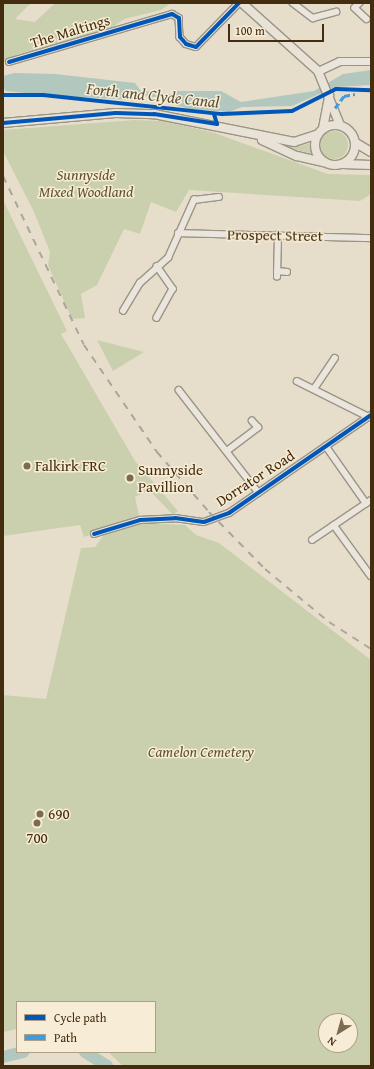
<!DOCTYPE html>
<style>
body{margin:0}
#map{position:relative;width:374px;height:1069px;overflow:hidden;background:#e6decb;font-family:"Gentium Book Plus",serif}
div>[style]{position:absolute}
.green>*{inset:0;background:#cad0ae}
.round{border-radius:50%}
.water>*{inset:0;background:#b2c7bd}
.river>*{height:12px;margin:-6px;padding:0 6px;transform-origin:6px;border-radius:6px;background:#b2c7bd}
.roads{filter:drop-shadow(1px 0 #9b9485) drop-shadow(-1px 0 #9b9485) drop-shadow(0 1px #9b9485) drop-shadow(0 -1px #9b9485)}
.street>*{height:5.5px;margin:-2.75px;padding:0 2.75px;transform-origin:2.75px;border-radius:2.75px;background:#ebe6dd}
.secondary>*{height:7px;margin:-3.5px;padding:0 3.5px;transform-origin:3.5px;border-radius:3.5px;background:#ebe6dd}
.primary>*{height:8px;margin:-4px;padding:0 4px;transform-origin:4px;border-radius:4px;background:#e8e2d7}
.primary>.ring{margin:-4px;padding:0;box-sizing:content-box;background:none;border:8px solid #e8e2d7;border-radius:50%}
.rail>*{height:2px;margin-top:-1px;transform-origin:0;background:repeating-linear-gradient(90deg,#aba69b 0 7px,transparent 0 14px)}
.quiet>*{height:3px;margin-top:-1.5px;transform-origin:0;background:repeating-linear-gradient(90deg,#409cde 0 6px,transparent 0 9px)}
.cycleway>*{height:4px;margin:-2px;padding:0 2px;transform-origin:2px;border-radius:2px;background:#0057b8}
.dots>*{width:11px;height:11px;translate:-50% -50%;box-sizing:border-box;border:2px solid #f7ecd5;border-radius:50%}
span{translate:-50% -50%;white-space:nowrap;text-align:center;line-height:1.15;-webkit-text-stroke:3px #f7ecd5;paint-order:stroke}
.street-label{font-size:15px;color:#442c0e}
.park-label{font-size:15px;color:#605230;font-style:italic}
.poi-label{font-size:15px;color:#442c0e}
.left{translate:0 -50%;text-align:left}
.water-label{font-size:16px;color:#5a5038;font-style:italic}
.frame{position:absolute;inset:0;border:4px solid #442c0e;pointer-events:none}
.legend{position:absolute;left:16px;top:1001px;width:140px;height:52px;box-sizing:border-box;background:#f7ecd5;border:1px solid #af9f85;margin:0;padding:5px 7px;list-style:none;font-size:12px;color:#442c0e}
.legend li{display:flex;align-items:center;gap:8px;height:20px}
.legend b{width:20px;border:1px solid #af9f85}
.north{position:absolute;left:318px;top:1013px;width:40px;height:40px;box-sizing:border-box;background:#f7ecd5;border:1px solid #af9f85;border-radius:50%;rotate:217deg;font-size:11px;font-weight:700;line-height:16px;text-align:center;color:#442c0e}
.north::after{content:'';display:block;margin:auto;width:14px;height:18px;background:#7d6a50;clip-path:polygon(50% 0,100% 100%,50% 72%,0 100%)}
.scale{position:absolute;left:228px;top:24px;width:96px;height:18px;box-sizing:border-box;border:2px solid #442c0e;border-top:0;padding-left:5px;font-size:12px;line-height:14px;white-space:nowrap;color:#442c0e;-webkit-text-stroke:3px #f7ecd5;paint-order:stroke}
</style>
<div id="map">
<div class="green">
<i style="clip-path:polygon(3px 3px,31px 3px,15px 19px,35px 22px,55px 3px,171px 3px,161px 10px,124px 19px,109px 30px,18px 54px,3px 63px)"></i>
<i style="clip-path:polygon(134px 120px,162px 121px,212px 132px,328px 174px,371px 175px,371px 194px,360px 201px,189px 190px,176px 212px,151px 202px,140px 234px,124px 229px,97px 285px,81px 294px,85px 318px,72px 319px,48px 265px,50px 252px,34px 212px,3px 151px,3px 130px)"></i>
<i class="round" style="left:320px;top:131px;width:28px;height:28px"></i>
<i style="clip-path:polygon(311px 143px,313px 154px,279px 146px,300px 146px)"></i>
<i style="clip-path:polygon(3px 200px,67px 331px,61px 334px,135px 461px,178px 511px,173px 515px,149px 490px,135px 497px,140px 520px,84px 537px,80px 525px,3px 536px)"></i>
<i style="clip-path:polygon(97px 340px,144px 352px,113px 371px)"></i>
<i style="clip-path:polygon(evenodd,146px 523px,185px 525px,196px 535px,219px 543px,371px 660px,371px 1066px,123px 1066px,108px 1052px,155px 1052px,155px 1002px,17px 1002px,17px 1029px,3px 1032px,3px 695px,46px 699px,81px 548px,95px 547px,106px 532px,146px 523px,326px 1021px,350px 1021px,350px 1045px,326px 1045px,326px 1021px)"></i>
</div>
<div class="water">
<i style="clip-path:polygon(371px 70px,371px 85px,335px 87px,292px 106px,242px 107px,229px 112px,189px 109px,176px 105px,176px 101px,141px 95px,133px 100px,45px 95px,6px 91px,3px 87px,3px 76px,14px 73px,55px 74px,135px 83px,140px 90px,176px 95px,177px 91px,221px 91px,241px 102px,314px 91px,343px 74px)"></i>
</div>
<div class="river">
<i style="left:85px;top:1052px;width:26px;rotate:32deg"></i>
<i style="left:3px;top:1057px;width:21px;rotate:-14deg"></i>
</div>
<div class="roads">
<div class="street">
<i style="left:293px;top:3px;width:25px;rotate:37deg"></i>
<i style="left:313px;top:18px;width:24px;rotate:-15deg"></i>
<i style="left:360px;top:3px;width:7px;rotate:135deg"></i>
<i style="left:355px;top:8px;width:16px;rotate:43deg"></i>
<i style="left:9px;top:62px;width:170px;rotate:-16.4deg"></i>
<i style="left:172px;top:14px;width:8px;rotate:30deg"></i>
<i style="left:179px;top:18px;width:19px;rotate:87deg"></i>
<i style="left:180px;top:37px;width:9px;rotate:49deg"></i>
<i style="left:186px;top:44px;width:10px;rotate:17deg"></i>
<i style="left:196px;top:47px;width:62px;rotate:-45.7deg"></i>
<i style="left:178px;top:233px;width:193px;rotate:1.5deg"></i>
<i style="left:157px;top:266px;width:28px;rotate:55deg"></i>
<i style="left:173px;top:289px;width:33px;rotate:119deg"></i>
<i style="left:277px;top:271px;width:10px;rotate:6deg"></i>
<i style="left:277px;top:277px;width:42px;rotate:-88.6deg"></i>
<i style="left:123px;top:311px;width:33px;rotate:-59deg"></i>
<i style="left:140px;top:283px;width:38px;rotate:-42deg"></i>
<i style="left:168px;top:258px;width:64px;rotate:-65.9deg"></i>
<i style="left:194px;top:200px;width:25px;rotate:-7deg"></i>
<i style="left:297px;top:381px;width:80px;rotate:26.6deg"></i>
<i style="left:314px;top:389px;width:37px;rotate:-56deg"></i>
<i style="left:179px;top:390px;width:130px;rotate:52.2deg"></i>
<i style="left:326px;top:446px;width:70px;rotate:54.9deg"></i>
<i style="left:227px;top:451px;width:39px;rotate:-37deg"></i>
<i style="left:258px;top:428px;width:9px;rotate:-131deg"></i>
<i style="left:334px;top:525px;width:63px;rotate:54deg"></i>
<i style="left:94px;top:534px;width:48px;rotate:-16.9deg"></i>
<i style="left:140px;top:520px;width:35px;rotate:-3deg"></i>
<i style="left:175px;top:518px;width:29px;rotate:8deg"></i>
<i style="left:204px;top:522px;width:27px;rotate:-20deg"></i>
<i style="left:229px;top:513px;width:173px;rotate:-34.6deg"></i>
<i style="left:312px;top:540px;width:71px;rotate:-34.1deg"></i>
</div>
<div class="secondary">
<i style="left:318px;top:71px;width:23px;rotate:-25deg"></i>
<i style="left:339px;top:61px;width:32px"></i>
</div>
<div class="primary">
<i style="left:242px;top:3px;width:102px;rotate:41.8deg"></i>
<i style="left:318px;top:71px;width:58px;rotate:67.8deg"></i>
<i style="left:3px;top:123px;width:113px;rotate:-5.1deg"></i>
<i style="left:116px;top:113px;width:38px;rotate:2deg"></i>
<i style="left:154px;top:114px;width:143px;rotate:11.3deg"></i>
<i style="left:294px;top:142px;width:25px;rotate:-18deg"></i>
<i class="ring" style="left:315px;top:125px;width:32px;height:32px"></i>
<i style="left:323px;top:128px;width:33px;rotate:-79deg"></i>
<i style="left:262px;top:140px;width:38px;rotate:25deg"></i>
<i style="left:297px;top:156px;width:27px;rotate:13deg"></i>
<i style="left:356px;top:143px;width:17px;rotate:31deg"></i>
<i style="left:343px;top:164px;width:28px;rotate:2deg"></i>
</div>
</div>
<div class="rail">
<i style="left:3px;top:176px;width:187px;rotate:64.4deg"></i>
<i style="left:84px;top:345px;width:130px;rotate:55.7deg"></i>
<i style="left:157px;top:452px;width:79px;rotate:49.1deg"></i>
<i style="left:209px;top:512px;width:80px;rotate:45.5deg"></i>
<i style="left:265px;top:569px;width:83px;rotate:39.6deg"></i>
<i style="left:329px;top:622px;width:50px;rotate:32.7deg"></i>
</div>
<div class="quiet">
<i style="left:335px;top:108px;width:15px;rotate:-53deg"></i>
<i style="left:344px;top:96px;width:11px;rotate:-10deg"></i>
</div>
<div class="cycleway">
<i style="left:9px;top:62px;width:170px;rotate:-16.4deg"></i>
<i style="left:172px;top:14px;width:8px;rotate:30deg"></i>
<i style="left:179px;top:18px;width:19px;rotate:87deg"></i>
<i style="left:180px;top:37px;width:9px;rotate:49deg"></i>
<i style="left:186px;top:44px;width:10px;rotate:17deg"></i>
<i style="left:196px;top:47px;width:62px;rotate:-45.7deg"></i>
<i style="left:3px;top:95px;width:40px"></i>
<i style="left:43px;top:95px;width:180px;rotate:6.1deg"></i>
<i style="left:222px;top:114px;width:70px;rotate:-2.5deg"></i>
<i style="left:292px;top:111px;width:49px;rotate:-26.6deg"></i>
<i style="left:336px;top:89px;width:35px;rotate:2deg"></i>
<i style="left:3px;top:123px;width:113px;rotate:-5.1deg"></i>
<i style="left:116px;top:113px;width:38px;rotate:2deg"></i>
<i style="left:154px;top:114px;width:64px;rotate:9deg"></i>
<i style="left:217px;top:124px;width:10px;rotate:-107deg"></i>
<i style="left:94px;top:534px;width:48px;rotate:-16.9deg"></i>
<i style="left:140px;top:520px;width:35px;rotate:-3deg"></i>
<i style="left:175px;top:518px;width:29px;rotate:8deg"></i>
<i style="left:204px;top:522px;width:27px;rotate:-20deg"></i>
<i style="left:229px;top:513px;width:173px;rotate:-34.6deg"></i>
</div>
<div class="dots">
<i style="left:27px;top:466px;background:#7d6a50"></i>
<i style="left:130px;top:478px;background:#7d6a50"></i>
<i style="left:40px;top:814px;background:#7d6a50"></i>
<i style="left:37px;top:823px;background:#7d6a50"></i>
</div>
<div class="street-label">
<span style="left:70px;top:31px;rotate:-17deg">The Maltings</span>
<span style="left:275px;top:235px;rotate:1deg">Prospect Street</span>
<span style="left:255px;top:478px;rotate:-33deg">Dorrator Road</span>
</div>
<div class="park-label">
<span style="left:86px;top:183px">Sunnyside<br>Mixed Woodland</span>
<span style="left:201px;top:752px">Camelon Cemetery</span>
</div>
<div class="poi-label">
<span class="left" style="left:35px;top:466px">Falkirk FRC</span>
<span class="left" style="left:138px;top:478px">Sunnyside<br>Pavillion</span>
<span class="left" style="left:48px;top:814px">690</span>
<span style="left:37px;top:838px">700</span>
</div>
<div class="water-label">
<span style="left:153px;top:95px;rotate:6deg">Forth and Clyde Canal</span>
</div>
<div class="frame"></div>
<ul class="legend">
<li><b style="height:5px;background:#0057b8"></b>Cycle path</li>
<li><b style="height:5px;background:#409cde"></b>Path</li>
</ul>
<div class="north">N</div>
<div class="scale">100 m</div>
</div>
